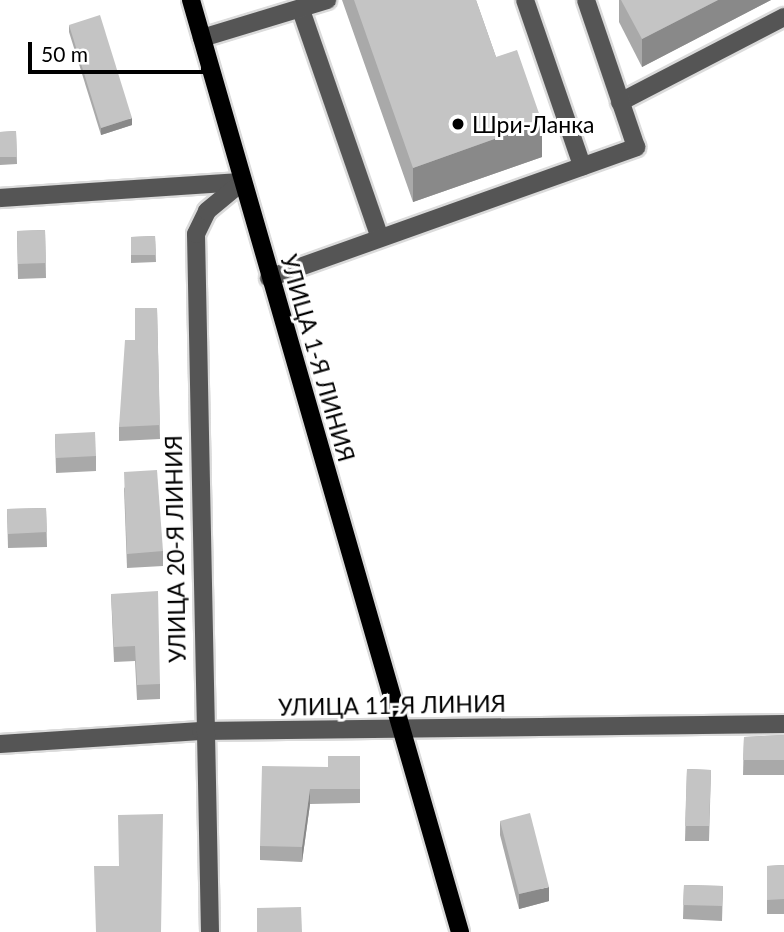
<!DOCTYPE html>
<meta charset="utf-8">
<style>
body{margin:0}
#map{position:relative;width:784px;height:932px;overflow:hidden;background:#fff;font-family:Lato,sans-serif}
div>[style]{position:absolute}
.roads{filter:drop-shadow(2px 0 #dbdbdb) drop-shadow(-2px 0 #dbdbdb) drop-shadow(0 2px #dbdbdb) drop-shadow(0 -2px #dbdbdb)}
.minor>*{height:18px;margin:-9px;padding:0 9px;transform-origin:9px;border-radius:9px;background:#555}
.major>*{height:18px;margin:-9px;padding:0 9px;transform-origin:9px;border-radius:9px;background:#000}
.wall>*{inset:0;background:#a9a9a9}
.shaded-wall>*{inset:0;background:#898989}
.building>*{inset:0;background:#c4c4c4}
.dots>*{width:19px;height:19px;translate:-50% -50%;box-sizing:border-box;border:4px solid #fff;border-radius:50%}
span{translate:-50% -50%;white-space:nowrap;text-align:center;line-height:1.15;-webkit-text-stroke:6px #fff;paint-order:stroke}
.poi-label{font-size:23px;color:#000}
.left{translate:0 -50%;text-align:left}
.street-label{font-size:23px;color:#000}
.scale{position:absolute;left:28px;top:42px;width:177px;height:32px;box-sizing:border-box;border:4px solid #000;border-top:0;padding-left:9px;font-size:21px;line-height:24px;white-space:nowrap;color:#000;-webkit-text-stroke:5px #fff;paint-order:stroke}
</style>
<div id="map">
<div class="roads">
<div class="minor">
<i style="left:525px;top:0;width:176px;rotate:71deg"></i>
<i style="left:301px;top:10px;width:241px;rotate:70.9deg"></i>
<i style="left:202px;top:38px;width:131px;rotate:-16.9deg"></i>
<i style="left:620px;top:102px;width:185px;rotate:-27.4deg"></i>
<i style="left:0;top:198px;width:243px;rotate:-3.8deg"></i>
<i style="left:269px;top:278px;width:390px;rotate:-19.6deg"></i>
<i style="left:636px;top:147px;width:155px;rotate:-108.8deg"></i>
<i style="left:0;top:744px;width:201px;rotate:-3.7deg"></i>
<i style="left:201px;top:731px;width:583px;rotate:-0.69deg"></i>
<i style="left:210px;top:932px;width:698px;rotate:-91.15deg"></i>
<i style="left:196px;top:234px;width:25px;rotate:-64deg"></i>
<i style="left:207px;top:211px;width:45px;rotate:-39.6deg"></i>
</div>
<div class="major">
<i style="left:191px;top:0;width:970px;rotate:73.9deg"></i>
</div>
</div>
<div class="wall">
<i style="clip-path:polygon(342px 0,476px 0,496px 57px,542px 157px,413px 202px)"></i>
<i style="clip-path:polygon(619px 0,771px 0,642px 67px,619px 22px)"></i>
<i style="clip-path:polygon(69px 25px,132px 125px,101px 135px,69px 32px)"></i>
<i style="clip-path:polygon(16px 131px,17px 164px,0 165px,0 132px)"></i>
<i style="clip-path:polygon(45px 230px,46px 278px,18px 279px,17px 231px)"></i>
<i style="clip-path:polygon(155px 236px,156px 262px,131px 263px,131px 237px)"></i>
<i style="clip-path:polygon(157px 308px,160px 439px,119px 441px,119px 427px,135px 340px)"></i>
<i style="clip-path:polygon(55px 434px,96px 456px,96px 471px,56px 473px)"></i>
<i style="clip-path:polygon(124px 487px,163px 551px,163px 566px,127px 568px)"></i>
<i style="clip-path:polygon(46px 508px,47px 547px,8px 548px,7px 509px)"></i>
<i style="clip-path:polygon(111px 594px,160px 684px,160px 699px,137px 700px,135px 661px,114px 662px)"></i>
<i style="clip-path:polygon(784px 735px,784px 775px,743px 775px,744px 737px)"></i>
<i style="clip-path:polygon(360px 756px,360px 803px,310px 804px,302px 862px,260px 860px,260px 846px,328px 767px)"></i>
<i style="clip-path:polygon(687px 769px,711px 770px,709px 841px,685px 841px)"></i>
<i style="clip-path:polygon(500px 821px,549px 901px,519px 909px,500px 835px)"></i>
<i style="clip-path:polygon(784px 865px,784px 914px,767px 914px,767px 866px)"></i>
<i style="clip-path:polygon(684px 885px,723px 886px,722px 921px,683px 919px)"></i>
</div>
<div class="shaded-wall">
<i style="clip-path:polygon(718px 0,771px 0,642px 67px,642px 39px)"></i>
<i style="clip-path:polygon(132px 118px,132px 125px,101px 135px,101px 128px)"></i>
<i style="clip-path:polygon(542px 122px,542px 157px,413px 202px,413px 168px)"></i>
<i style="clip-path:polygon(310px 789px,310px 804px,302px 862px,302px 847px)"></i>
<i style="clip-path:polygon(549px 887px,549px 901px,519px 909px,519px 894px)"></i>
</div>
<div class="building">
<i style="clip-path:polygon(354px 0,476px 0,496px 57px,517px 50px,542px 122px,413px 168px)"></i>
<i style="clip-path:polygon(621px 0,718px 0,642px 39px)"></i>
<i style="clip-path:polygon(100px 15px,132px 118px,101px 128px,69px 25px)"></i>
<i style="clip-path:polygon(16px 131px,17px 157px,0 157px,0 132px)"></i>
<i style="clip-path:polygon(45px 230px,46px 263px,18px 264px,17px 231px)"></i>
<i style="clip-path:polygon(155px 236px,156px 255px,131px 255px,131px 237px)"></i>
<i style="clip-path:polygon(135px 308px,157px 308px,160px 425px,119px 427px,125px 340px,135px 340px)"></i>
<i style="clip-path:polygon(95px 432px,96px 456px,56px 458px,55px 434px)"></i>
<i style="clip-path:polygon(157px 470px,163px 551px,127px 554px,124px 472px)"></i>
<i style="clip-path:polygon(46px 508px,47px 532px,8px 534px,7px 509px)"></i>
<i style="clip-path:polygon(158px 591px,160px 684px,137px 685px,135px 646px,114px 647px,111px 594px)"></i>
<i style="clip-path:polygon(784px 735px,784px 760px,743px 760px,744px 737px)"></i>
<i style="clip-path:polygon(328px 756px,360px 756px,360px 789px,310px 789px,302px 847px,260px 846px,262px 766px,328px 767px)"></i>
<i style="clip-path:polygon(687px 769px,711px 770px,709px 826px,685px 826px)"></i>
<i style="clip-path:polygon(530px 813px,549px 887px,519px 894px,500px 821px)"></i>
<i style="clip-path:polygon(163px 814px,161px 932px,96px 932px,94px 866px,119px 866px,118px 815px)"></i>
<i style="clip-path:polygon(784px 865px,784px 899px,767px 900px,767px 866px)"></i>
<i style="clip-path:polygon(684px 885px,723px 886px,722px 906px,683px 905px)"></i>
<i style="clip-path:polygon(301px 907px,302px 932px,257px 932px,257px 908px)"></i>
</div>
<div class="dots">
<i style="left:458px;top:124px;background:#000"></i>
</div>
<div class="poi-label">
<span class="left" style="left:472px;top:124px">Шри-Ланка</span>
</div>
<div class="street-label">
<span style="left:318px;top:358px;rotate:74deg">УЛИЦА 1-Я ЛИНИЯ</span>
<span style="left:175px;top:549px;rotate:-91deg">УЛИЦА 20-Я ЛИНИЯ</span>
<span style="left:392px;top:705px;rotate:-1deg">УЛИЦА 11-Я ЛИНИЯ</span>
</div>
<div class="scale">50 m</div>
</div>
